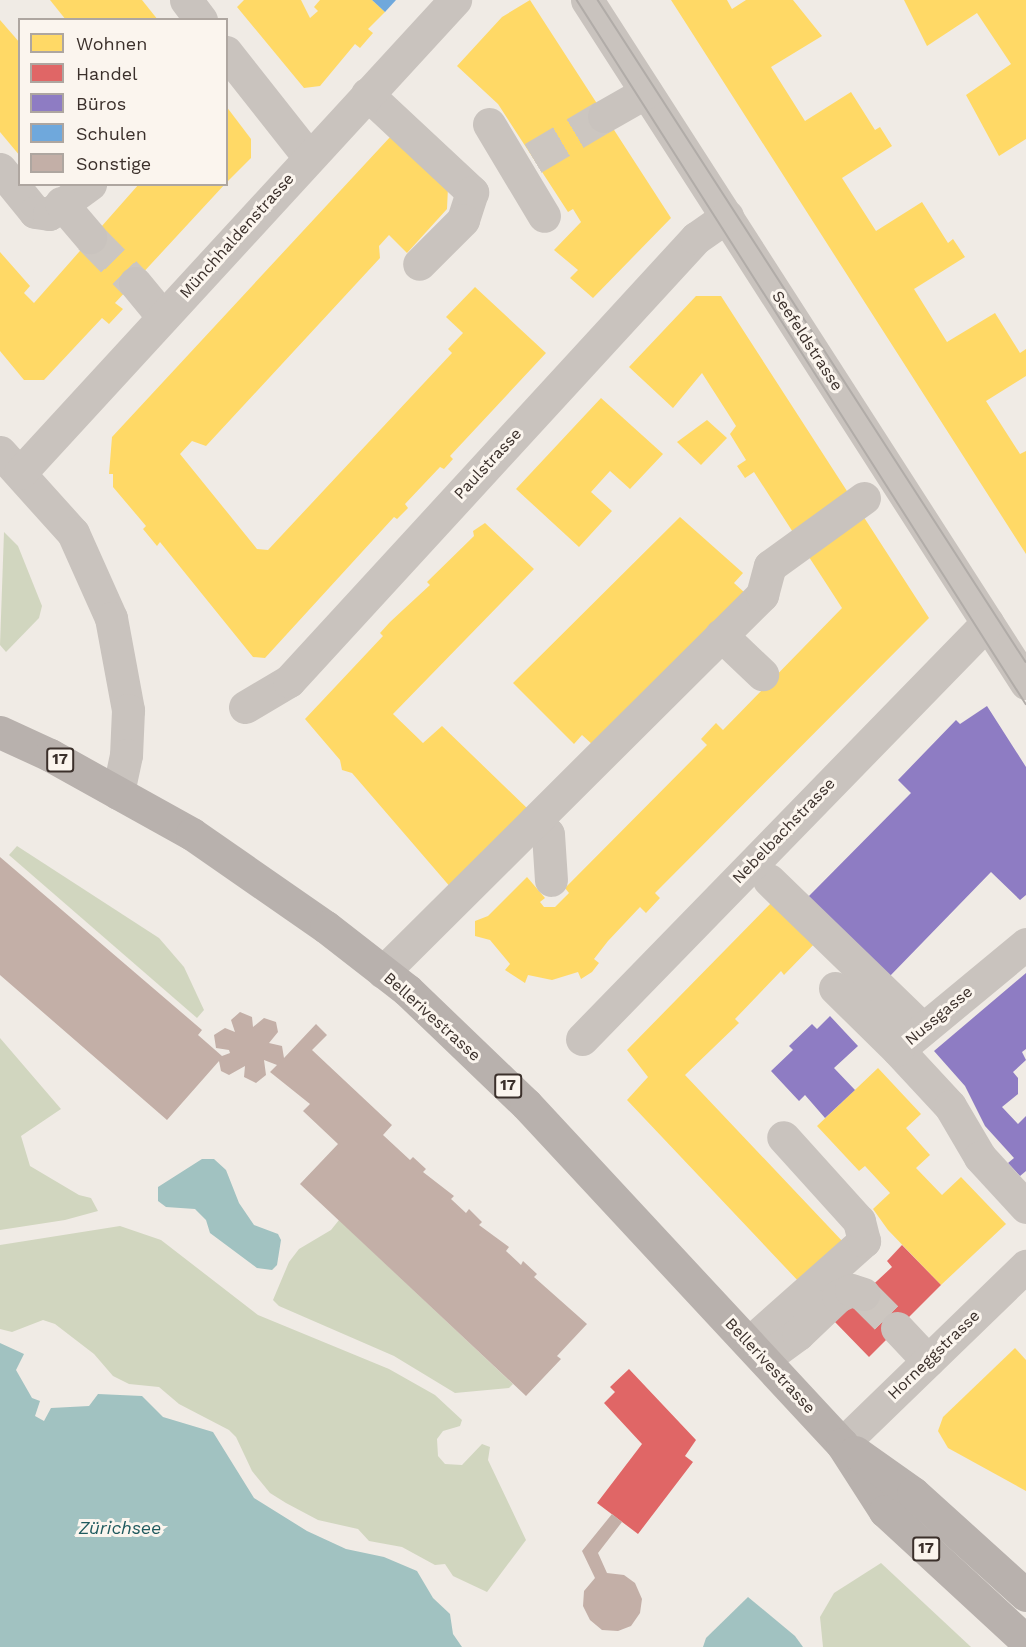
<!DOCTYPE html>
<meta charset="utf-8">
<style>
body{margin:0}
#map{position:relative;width:1026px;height:1647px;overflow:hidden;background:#f0ebe5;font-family:"Work Sans",sans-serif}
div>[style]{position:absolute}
.green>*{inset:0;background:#d1d6bf}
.water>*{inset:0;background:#a1c2c1}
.homes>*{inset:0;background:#ffd966}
.shops>*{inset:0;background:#e06666}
.offices>*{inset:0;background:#8e7cc3}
.schools>*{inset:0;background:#6fa8dc}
.building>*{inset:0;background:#c3afa7}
.minor-tunnel>*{height:33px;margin-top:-16.5px;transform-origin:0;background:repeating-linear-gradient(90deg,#ccc6c0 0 33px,transparent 0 49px)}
.minor>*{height:33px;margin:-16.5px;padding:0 16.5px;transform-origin:16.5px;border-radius:16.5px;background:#c9c3be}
.major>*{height:33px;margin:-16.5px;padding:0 16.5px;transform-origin:16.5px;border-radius:16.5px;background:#b8b1ad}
.tram>*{height:1.5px;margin:-0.75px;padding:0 0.75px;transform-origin:0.75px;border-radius:0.75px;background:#b1aca8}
span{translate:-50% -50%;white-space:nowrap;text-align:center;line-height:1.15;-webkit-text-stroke:6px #fbf5ee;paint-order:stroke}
.shield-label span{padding:2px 4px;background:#fbf5ee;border:2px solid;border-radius:4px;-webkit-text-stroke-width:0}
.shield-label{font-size:15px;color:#3b302b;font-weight:700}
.street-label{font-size:16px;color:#3b302b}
.water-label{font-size:18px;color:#1f5a5e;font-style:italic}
.legend{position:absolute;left:18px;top:18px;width:210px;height:168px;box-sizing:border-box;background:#fbf5ee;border:2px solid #aea6a0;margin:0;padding:8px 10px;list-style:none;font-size:18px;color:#3b302b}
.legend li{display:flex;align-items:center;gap:12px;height:30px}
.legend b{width:30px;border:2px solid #aea6a0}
</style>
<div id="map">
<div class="green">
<i style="clip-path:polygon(4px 532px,18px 546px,42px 606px,39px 618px,6px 652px,0 645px)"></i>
<i style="clip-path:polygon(17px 846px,159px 938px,184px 967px,204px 1010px,197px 1018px,9px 855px)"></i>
<i style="clip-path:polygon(0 1038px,61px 1109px,21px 1136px,30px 1166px,79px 1195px,91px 1198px,98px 1211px,65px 1220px,0 1230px)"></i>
<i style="clip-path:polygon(339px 1220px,513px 1384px,509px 1388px,455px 1393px,394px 1356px,279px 1306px,273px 1300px,289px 1262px,299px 1249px,331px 1230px)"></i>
<i style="clip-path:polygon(120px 1226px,161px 1240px,258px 1315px,389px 1369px,435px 1395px,462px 1420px,460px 1426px,443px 1431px,437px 1439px,438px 1456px,445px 1464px,462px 1465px,482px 1444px,490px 1447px,488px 1460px,526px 1540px,487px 1592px,453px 1576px,445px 1564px,435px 1565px,402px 1547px,369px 1541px,358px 1529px,318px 1520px,286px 1503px,270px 1493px,252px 1471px,236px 1437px,229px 1430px,179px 1404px,159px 1387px,129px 1384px,113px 1376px,94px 1354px,55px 1324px,43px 1320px,12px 1332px,0 1329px,0 1245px)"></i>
<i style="clip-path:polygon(881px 1563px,971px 1647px,823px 1647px,820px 1617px,834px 1593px)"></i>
</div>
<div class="water">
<i style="clip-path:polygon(202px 1159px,214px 1159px,226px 1170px,239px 1203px,254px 1225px,278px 1234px,281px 1240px,277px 1265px,272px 1270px,257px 1268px,210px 1233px,206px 1220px,195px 1209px,166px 1207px,158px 1201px,158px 1187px)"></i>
<i style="clip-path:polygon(0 1343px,24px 1354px,16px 1370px,32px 1398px,40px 1401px,35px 1416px,44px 1421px,51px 1408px,89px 1406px,98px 1394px,142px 1396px,163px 1417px,213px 1432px,254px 1498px,307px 1531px,346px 1549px,384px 1557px,417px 1571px,433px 1598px,450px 1614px,453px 1634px,462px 1647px,0 1647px)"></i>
<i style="clip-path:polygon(748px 1597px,795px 1636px,803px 1647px,703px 1647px,706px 1638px)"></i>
</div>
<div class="homes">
<i style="clip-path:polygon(50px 0,142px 0,158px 20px,66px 20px)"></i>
<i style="clip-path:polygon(244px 0,301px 0,310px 18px,318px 11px,314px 7px,320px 0,372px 0,385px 12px,368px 29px,373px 33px,360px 48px,355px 44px,320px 86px,304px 88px,237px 7px)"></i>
<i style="clip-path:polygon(530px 0,671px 218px,593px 298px,570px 278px,578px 270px,554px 250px,581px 222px,573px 209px,568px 212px,498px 104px,457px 66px,502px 17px)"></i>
<i style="clip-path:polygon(671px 0,727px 0,732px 9px,746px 0,793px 0,822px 36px,771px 67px,805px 121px,851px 92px,875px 130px,880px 127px,892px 146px,842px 178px,876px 231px,922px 202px,948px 243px,953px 239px,965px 257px,914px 289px,947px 342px,995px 313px,1020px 353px,1026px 349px,1026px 376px,986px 401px,1020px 454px,1026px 451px,1026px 554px)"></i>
<i style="clip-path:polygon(904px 0,1026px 0,1026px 139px,999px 156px,966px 95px,1011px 64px,977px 13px,927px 46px)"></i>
<i style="clip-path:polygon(0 20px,20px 43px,20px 156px,0 132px)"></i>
<i style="clip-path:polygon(226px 106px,251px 139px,251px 158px,226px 183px)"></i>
<i style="clip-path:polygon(391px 136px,448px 187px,447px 209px,407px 253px,389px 235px,379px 246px,380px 258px,206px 446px,192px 441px,180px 454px,257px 549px,268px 550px,452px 353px,448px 349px,463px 333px,446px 317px,475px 287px,546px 353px,450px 456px,453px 459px,444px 469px,440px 467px,405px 504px,408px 508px,397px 519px,394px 517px,265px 658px,253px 657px,160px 542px,157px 546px,143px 529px,146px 526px,113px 487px,113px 474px,109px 474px,112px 437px)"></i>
<i style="clip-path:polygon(139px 184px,225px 184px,115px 303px,123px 309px,109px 324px,102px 318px,44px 380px,24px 380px,0 351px,0 252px,30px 286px,24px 293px,34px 303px)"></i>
<i style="clip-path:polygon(696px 296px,721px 296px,929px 618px,655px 893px,660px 898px,646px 913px,640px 907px,608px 941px,594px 959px,599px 963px,592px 972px,581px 979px,578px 972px,552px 980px,528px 975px,525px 983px,505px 970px,510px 964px,490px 940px,475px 936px,475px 921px,488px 916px,527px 877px,545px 898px,540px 902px,544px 907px,555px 907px,569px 893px,565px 888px,707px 745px,701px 739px,716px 723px,723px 730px,842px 608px,754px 472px,745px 478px,737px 466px,746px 460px,730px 434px,736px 426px,702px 373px,673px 408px,629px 367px)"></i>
<i style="clip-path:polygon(601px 398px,663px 454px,630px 489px,610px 471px,591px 492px,612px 511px,579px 547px,516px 489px)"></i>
<i style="clip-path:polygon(707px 420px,727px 438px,701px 465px,677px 442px)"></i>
<i style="clip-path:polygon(680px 517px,743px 573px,734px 583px,745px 593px,593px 745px,582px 735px,574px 744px,513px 683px)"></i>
<i style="clip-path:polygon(485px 523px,534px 569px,393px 714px,423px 743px,442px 726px,530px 811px,452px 889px,352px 773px,342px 770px,340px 760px,305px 719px,383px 636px,380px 633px,390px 622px,430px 585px,427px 582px,474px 536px,473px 531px)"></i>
<i style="clip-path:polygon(777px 897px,820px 938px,784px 975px,781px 971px,735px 1019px,739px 1023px,685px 1075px,844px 1243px,801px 1284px,627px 1100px,648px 1077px,627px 1050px)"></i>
<i style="clip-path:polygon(878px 1068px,921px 1114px,906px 1128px,930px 1155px,916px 1168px,942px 1195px,961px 1177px,1006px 1224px,941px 1285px,888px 1230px,873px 1209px,890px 1193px,865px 1166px,859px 1171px,817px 1126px)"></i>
<i style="clip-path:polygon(1015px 1348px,1026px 1360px,1026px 1491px,948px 1448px,938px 1431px,943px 1417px)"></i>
</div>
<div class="shops">
<i style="clip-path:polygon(902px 1245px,941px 1285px,869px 1357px,834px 1321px,892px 1267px,887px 1261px)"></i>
<i style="clip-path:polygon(629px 1369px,696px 1440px,685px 1456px,693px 1462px,638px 1534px,597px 1503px,642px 1444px,604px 1403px,615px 1392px,610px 1387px)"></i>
</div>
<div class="offices">
<i style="clip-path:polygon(987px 706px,1026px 767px,1026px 895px,1020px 900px,991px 872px,889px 977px,808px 897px,911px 793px,898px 780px,956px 720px,960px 724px)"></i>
<i style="clip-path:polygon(1026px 973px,1026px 1049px,1022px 1052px,1026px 1060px,1013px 1072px,1018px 1078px,1018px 1094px,1002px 1107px,1018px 1124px,1026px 1116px,1026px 1171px,1020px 1176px,1008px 1163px,1014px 1158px,985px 1126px,965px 1086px,934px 1051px)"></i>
<i style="clip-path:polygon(830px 1016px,858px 1046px,834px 1068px,855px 1090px,825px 1118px,805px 1095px,799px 1101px,771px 1071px,793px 1050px,789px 1046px,812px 1024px,817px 1029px)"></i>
</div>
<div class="schools">
<i style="clip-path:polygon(372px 0,396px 0,385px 12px)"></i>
</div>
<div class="building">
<i style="clip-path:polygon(0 857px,202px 1030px,198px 1035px,222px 1056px,230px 1053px,229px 1050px,216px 1048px,214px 1035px,225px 1028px,235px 1032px,231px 1020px,240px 1012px,252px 1017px,253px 1027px,264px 1018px,276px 1022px,278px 1032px,269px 1043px,282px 1046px,284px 1058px,316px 1024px,327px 1035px,312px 1050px,392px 1125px,383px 1135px,410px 1160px,413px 1157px,426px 1169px,423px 1172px,454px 1196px,451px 1199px,466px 1213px,469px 1209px,482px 1222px,479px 1225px,509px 1247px,506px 1251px,521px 1265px,523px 1261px,537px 1274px,534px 1277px,587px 1324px,557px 1356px,561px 1359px,526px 1396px,300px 1184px,338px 1144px,303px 1111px,310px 1104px,270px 1072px,277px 1065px,264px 1060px,266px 1075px,256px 1083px,244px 1077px,245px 1066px,229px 1075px,221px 1071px,219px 1061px,167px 1120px,0 975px)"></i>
<i style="clip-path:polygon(612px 1514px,622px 1522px,598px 1553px,607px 1573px,624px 1575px,635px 1583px,642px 1599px,640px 1613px,631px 1626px,618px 1631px,602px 1630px,590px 1620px,583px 1606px,584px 1591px,595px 1578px,582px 1551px)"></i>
</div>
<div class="minor-tunnel">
<i style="left:533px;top:158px;width:82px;rotate:-30.6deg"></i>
<i style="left:90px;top:237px;width:64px;rotate:45.6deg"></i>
<i style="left:863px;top:1294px;width:48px;rotate:45deg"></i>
</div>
<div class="minor">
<i style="left:186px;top:0;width:25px;rotate:53deg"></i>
<i style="left:587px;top:0;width:812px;rotate:57.27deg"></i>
<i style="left:226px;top:52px;width:134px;rotate:51.7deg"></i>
<i style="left:367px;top:94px;width:144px;rotate:43deg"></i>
<i style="left:472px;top:192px;width:29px;rotate:108deg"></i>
<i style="left:463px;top:220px;width:62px;rotate:135deg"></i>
<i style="left:604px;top:116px;width:48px;rotate:-29.7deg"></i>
<i style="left:489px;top:124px;width:107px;rotate:59.1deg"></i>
<i style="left:0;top:169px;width:55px;rotate:50.9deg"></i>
<i style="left:35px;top:212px;width:14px;rotate:8deg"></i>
<i style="left:49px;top:214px;width:51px;rotate:-36.2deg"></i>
<i style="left:61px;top:203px;width:45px;rotate:49.5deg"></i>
<i style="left:135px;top:283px;width:44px;rotate:50.5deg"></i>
<i style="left:0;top:452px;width:109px;rotate:48deg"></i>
<i style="left:73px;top:533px;width:93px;rotate:65.9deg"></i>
<i style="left:111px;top:618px;width:94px;rotate:79.5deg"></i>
<i style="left:128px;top:710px;width:45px;rotate:92.5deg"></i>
<i style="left:126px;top:755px;width:39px;rotate:102deg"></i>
<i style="left:20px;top:473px;width:643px;rotate:-47.4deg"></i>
<i style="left:721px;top:635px;width:57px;rotate:43.6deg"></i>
<i style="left:245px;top:707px;width:51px;rotate:-30.6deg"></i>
<i style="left:289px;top:681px;width:602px;rotate:-47.43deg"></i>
<i style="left:696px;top:238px;width:38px;rotate:-35deg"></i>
<i style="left:535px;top:821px;width:18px;rotate:45deg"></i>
<i style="left:548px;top:834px;width:46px;rotate:86.3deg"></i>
<i style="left:769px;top:880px;width:214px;rotate:44.1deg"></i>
<i style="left:1026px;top:944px;width:166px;rotate:140.4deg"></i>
<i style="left:898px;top:1050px;width:76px;rotate:47.1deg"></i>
<i style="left:950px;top:1106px;width:59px;rotate:59.5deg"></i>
<i style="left:980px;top:1157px;width:68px;rotate:47.4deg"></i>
<i style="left:383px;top:972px;width:535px;rotate:-44.85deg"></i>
<i style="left:762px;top:595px;width:30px;rotate:-75deg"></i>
<i style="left:770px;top:566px;width:116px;rotate:-35.9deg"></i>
<i style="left:835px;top:988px;width:88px;rotate:44.5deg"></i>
<i style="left:582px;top:1039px;width:581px;rotate:-45.77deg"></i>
<i style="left:897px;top:1328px;width:45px;rotate:46.8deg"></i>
<i style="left:749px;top:1343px;width:154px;rotate:-41.6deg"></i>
<i style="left:864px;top:1241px;width:21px;rotate:-104deg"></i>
<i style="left:859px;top:1221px;width:113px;rotate:-132.1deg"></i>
<i style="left:764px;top:1359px;width:42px;rotate:-36.3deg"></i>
<i style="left:798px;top:1334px;width:55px;rotate:-43.5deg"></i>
<i style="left:838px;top:1296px;width:14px;rotate:-25deg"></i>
<i style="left:851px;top:1290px;width:13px;rotate:18deg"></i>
<i style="left:842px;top:1444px;width:256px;rotate:-44.1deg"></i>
</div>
<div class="major">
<i style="left:0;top:732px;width:55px;rotate:24.7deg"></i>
<i style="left:50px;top:755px;width:162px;rotate:29.1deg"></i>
<i style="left:192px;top:834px;width:163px;rotate:34.8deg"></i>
<i style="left:326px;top:927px;width:103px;rotate:37.9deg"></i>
<i style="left:407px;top:990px;width:165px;rotate:43.8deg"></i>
<i style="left:526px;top:1104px;width:464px;rotate:47.1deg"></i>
<i style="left:842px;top:1444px;width:80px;rotate:57.3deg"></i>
<i style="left:885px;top:1511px;width:192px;rotate:42.7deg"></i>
<i style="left:855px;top:1452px;width:71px;rotate:35.3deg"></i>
<i style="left:913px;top:1493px;width:152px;rotate:42.1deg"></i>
</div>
<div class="tram">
<i style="left:577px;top:0;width:835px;rotate:57.47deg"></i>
<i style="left:598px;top:0;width:788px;rotate:57.12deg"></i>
</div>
<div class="shield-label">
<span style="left:60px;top:760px">17</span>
<span style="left:508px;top:1086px">17</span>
<span style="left:926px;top:1549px">17</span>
</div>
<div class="street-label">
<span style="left:237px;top:236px;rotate:-48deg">Münchhaldenstrasse</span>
<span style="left:807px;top:341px;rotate:57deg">Seefeldstrasse</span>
<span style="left:488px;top:464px;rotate:-47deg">Paulstrasse</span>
<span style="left:784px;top:831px;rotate:-46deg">Nebelbachstrasse</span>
<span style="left:939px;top:1016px;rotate:-40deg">Nussgasse</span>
<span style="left:432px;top:1017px;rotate:42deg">Bellerivestrasse</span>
<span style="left:934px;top:1355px;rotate:-44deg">Horneggstrasse</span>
<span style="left:770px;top:1366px;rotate:47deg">Bellerivestrasse</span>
</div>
<div class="water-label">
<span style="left:120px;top:1528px">Zürichsee</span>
</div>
<ul class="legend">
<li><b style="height:16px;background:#ffd966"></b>Wohnen</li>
<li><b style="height:16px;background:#e06666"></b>Handel</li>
<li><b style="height:16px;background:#8e7cc3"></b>Büros</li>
<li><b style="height:16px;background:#6fa8dc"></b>Schulen</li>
<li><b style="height:16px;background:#c3afa7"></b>Sonstige</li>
</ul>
</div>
